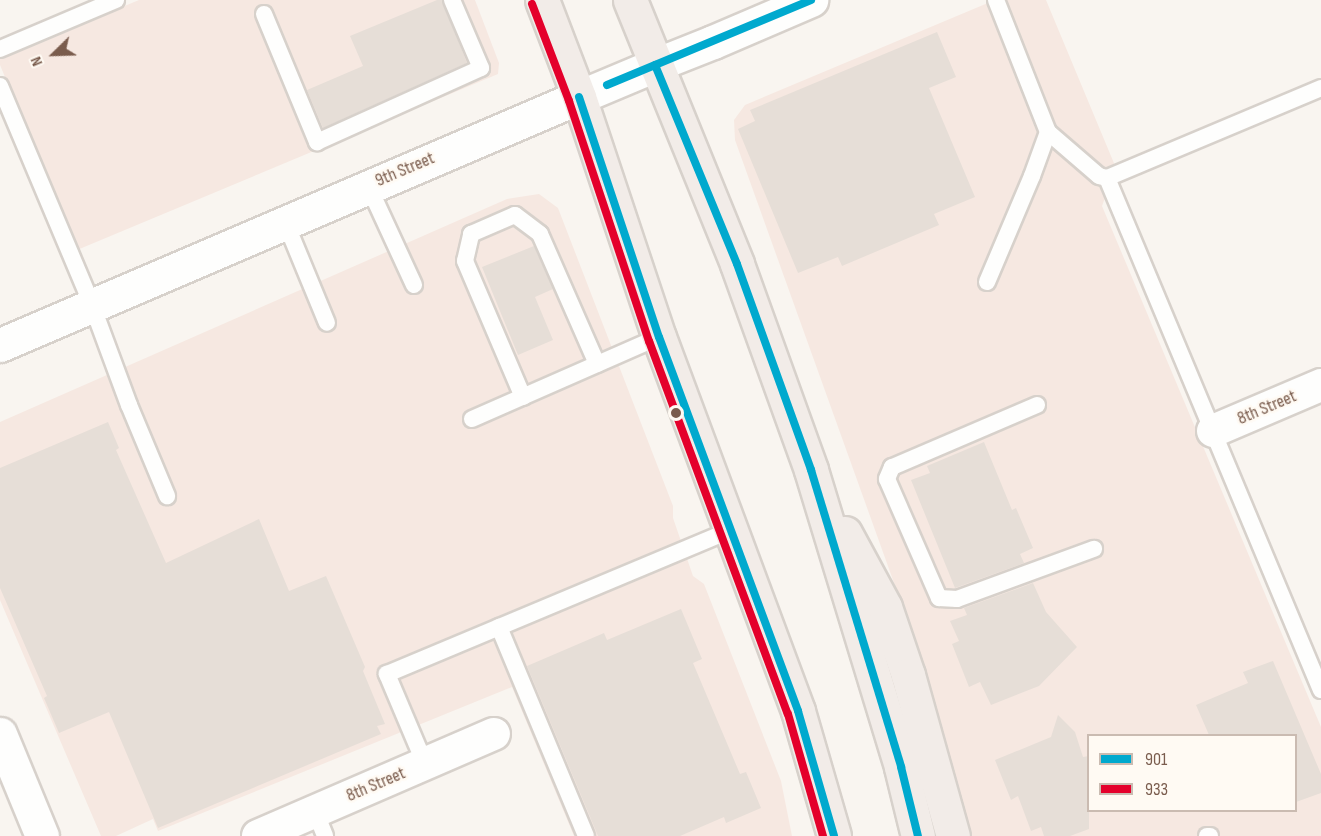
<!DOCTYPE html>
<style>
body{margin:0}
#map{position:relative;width:1321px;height:836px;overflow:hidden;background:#f9f5f0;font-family:"Sofia Sans Condensed",sans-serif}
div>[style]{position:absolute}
.commercial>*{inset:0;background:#f6e8e1}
.building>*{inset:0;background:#e6ded7}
.roads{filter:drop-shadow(2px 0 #d7d1cb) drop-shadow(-2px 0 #d7d1cb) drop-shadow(0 2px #d7d1cb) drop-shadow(0 -2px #d7d1cb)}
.service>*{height:16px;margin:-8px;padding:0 8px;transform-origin:8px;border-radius:8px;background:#fefefd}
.minor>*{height:32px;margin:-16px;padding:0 16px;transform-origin:16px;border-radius:16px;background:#fefefd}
.tertiary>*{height:33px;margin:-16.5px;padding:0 16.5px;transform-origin:16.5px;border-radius:16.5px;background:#fefefd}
.secondary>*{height:33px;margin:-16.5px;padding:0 16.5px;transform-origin:16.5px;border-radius:16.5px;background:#fefefd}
.trunk>*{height:33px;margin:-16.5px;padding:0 16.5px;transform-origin:16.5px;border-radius:16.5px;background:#f2ece8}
.bus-1>*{height:8px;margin:-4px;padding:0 4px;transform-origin:4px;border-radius:4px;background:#00a9ce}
.bus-2>*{height:8px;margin:-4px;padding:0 4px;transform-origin:4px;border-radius:4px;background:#e4002b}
.dots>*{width:16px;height:16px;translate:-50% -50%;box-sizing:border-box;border:3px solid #fffaf3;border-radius:50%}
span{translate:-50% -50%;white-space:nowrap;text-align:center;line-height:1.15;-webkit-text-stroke:5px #fffaf3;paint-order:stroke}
.street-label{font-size:18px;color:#7a5c4d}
.legend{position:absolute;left:1087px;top:734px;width:210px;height:78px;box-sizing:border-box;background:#fffaf3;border:2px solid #cabbb1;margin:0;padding:8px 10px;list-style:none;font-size:18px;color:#7a5c4d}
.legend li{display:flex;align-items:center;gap:12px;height:30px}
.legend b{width:30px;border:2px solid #cabbb1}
.north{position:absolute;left:24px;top:24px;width:60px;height:60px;-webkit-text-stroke:4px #fffaf3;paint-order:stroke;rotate:247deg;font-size:16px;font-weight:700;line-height:24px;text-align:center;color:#7a5c4d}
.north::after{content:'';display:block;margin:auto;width:21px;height:27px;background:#7a5c4d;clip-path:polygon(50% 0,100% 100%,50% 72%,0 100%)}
</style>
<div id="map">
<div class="commercial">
<i style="clip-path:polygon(139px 0,475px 0,499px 63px,498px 74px,77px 250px,0 65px,0 58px)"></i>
<i style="clip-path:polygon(evenodd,995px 0,1046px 0,1116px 168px,1102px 206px,1321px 727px,1321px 836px,971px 836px,926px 672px,735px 140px,734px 120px,745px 105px,995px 0,1088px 736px,1296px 736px,1296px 810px,1088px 810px,1088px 736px)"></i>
<i style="clip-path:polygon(539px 194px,558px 208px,673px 506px,673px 518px,693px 576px,704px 584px,781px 781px,792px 836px,574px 836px,512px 687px,158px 831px,153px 819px,116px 836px,101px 836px,0 600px,0 422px,507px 199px)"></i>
</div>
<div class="building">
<i style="clip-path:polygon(437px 0,442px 0,467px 63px,323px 128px,307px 90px,363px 66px,350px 36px)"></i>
<i style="clip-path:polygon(937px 32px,956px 77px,929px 88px,975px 197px,934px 214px,939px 225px,842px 266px,838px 257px,798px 273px,738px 129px,755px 121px,750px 110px)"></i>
<i style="clip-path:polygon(534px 246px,553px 289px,535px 297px,553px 340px,518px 355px,482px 267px)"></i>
<i style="clip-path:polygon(108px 422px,119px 448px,116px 450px,166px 563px,259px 519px,289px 591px,326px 576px,365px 667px,363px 671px,385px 724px,377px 726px,381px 734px,158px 828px,109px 712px,59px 733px,44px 698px,47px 696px,0 588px,0 468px)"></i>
<i style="clip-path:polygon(984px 442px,1012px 510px,1016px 508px,1033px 548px,1020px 554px,1024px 563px,955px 588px,911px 480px,930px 473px,927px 466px)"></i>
<i style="clip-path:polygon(1033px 583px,1046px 612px,1077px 647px,1039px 686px,991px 705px,980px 682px,969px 687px,952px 644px,959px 641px,950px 621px,967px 615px,964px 608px)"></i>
<i style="clip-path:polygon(681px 609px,702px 659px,693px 663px,740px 774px,746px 772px,761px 808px,726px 823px,724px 817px,680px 836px,598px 836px,527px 666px,604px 633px,607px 640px)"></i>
<i style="clip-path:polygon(1273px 661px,1321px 774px,1321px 793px,1296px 802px,1296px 735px,1209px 735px,1196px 705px,1248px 683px,1243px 672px)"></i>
<i style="clip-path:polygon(1058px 715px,1075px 732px,1083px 757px,1089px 756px,1089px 829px,1070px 836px,1044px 836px,1041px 827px,1031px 831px,1018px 796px,1011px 800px,995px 760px,1051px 737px)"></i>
</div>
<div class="roads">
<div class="service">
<i style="left:996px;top:0;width:142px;rotate:68.5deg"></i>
<i style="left:1048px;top:132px;width:67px;rotate:40.8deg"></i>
<i style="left:1099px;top:176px;width:8px;rotate:14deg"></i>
<i style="left:1107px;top:178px;width:232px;rotate:-22.8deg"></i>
<i style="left:264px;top:14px;width:139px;rotate:67.5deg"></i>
<i style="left:317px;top:142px;width:180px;rotate:-24.3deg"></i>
<i style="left:481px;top:68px;width:74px;rotate:-113.1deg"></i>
<i style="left:0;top:49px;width:126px;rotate:-22.9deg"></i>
<i style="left:0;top:86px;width:238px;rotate:67.2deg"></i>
<i style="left:92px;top:305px;width:107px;rotate:69.7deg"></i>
<i style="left:129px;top:405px;width:99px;rotate:67.3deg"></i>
<i style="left:1107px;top:178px;width:555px;rotate:67.32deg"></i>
<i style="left:368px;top:185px;width:110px;rotate:65.3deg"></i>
<i style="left:285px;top:221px;width:110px;rotate:67.6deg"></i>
<i style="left:987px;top:282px;width:115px;rotate:-67deg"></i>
<i style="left:1032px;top:176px;width:47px;rotate:-70deg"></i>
<i style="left:523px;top:397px;width:148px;rotate:-113.1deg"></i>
<i style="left:465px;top:261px;width:28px;rotate:-77deg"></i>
<i style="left:471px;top:234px;width:48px;rotate:-23.4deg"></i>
<i style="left:515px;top:215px;width:31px;rotate:37deg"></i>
<i style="left:540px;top:234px;width:142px;rotate:66.3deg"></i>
<i style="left:1037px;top:405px;width:158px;rotate:156.8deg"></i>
<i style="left:892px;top:467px;width:13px;rotate:113deg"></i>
<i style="left:887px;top:479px;width:130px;rotate:66.4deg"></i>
<i style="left:939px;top:598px;width:18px;rotate:3deg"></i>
<i style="left:957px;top:599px;width:146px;rotate:-20.1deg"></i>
<i style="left:472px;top:419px;width:204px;rotate:-23.7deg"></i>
<i style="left:499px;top:627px;width:226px;rotate:67.4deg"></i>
<i style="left:425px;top:764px;width:98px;rotate:-112.9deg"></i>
<i style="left:387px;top:674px;width:373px;rotate:-22.7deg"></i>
<i style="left:315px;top:811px;width:27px;rotate:68deg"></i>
<i style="left:1207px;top:836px;width:3px"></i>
</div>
<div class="minor">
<i style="left:1213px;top:431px;width:117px;rotate:-23.1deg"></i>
<i style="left:258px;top:836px;width:257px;rotate:-23.4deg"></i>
</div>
<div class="tertiary">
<i style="left:655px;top:65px;width:62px;rotate:-21.6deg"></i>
<i style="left:0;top:345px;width:630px;rotate:-23.19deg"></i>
<i style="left:0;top:734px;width:110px;rotate:67.6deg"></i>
</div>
<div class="secondary">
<i style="left:713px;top:42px;width:107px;rotate:-23.2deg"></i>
<i style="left:579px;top:97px;width:82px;rotate:-22.8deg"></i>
</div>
<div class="trunk">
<i style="left:542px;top:0;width:104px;rotate:69.1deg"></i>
<i style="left:579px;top:97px;width:253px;rotate:71.6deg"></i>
<i style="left:659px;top:337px;width:399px;rotate:69.6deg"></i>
<i style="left:798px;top:711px;width:130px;rotate:73.9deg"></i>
<i style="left:630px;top:0;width:285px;rotate:67.9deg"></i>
<i style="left:737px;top:264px;width:219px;rotate:70.2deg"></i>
<i style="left:811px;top:470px;width:310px;rotate:73.1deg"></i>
<i style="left:901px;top:767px;width:71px;rotate:76.2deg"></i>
<i style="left:845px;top:533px;width:84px;rotate:61.6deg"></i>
<i style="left:885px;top:607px;width:72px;rotate:71.3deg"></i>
<i style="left:908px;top:675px;width:167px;rotate:74.4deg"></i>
</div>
</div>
<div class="bus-1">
<i style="left:655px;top:65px;width:215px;rotate:67.6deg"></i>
<i style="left:737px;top:264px;width:219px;rotate:70.2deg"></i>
<i style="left:811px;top:470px;width:310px;rotate:73.1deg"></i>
<i style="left:901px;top:767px;width:71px;rotate:76.2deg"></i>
<i style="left:607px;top:85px;width:221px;rotate:-22.6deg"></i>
<i style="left:579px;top:97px;width:253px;rotate:71.6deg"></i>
<i style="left:659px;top:337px;width:399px;rotate:69.6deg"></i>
<i style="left:798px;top:711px;width:130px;rotate:73.9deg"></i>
</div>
<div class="bus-2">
<i style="left:532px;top:4px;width:104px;rotate:69.1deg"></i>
<i style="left:569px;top:101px;width:253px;rotate:71.6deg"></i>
<i style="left:649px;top:341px;width:398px;rotate:69.6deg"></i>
<i style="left:788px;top:714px;width:127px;rotate:74deg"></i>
</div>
<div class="dots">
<i style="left:676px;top:413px;background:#7a5c4d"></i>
</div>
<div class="street-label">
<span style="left:405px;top:170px;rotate:-23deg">9th Street</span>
<span style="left:1267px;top:408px;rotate:-23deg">8th Street</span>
<span style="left:376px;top:785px;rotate:-23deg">8th Street</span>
</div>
<ul class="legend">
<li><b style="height:8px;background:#00a9ce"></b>901</li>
<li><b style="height:8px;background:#e4002b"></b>933</li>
</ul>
<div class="north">N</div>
</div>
